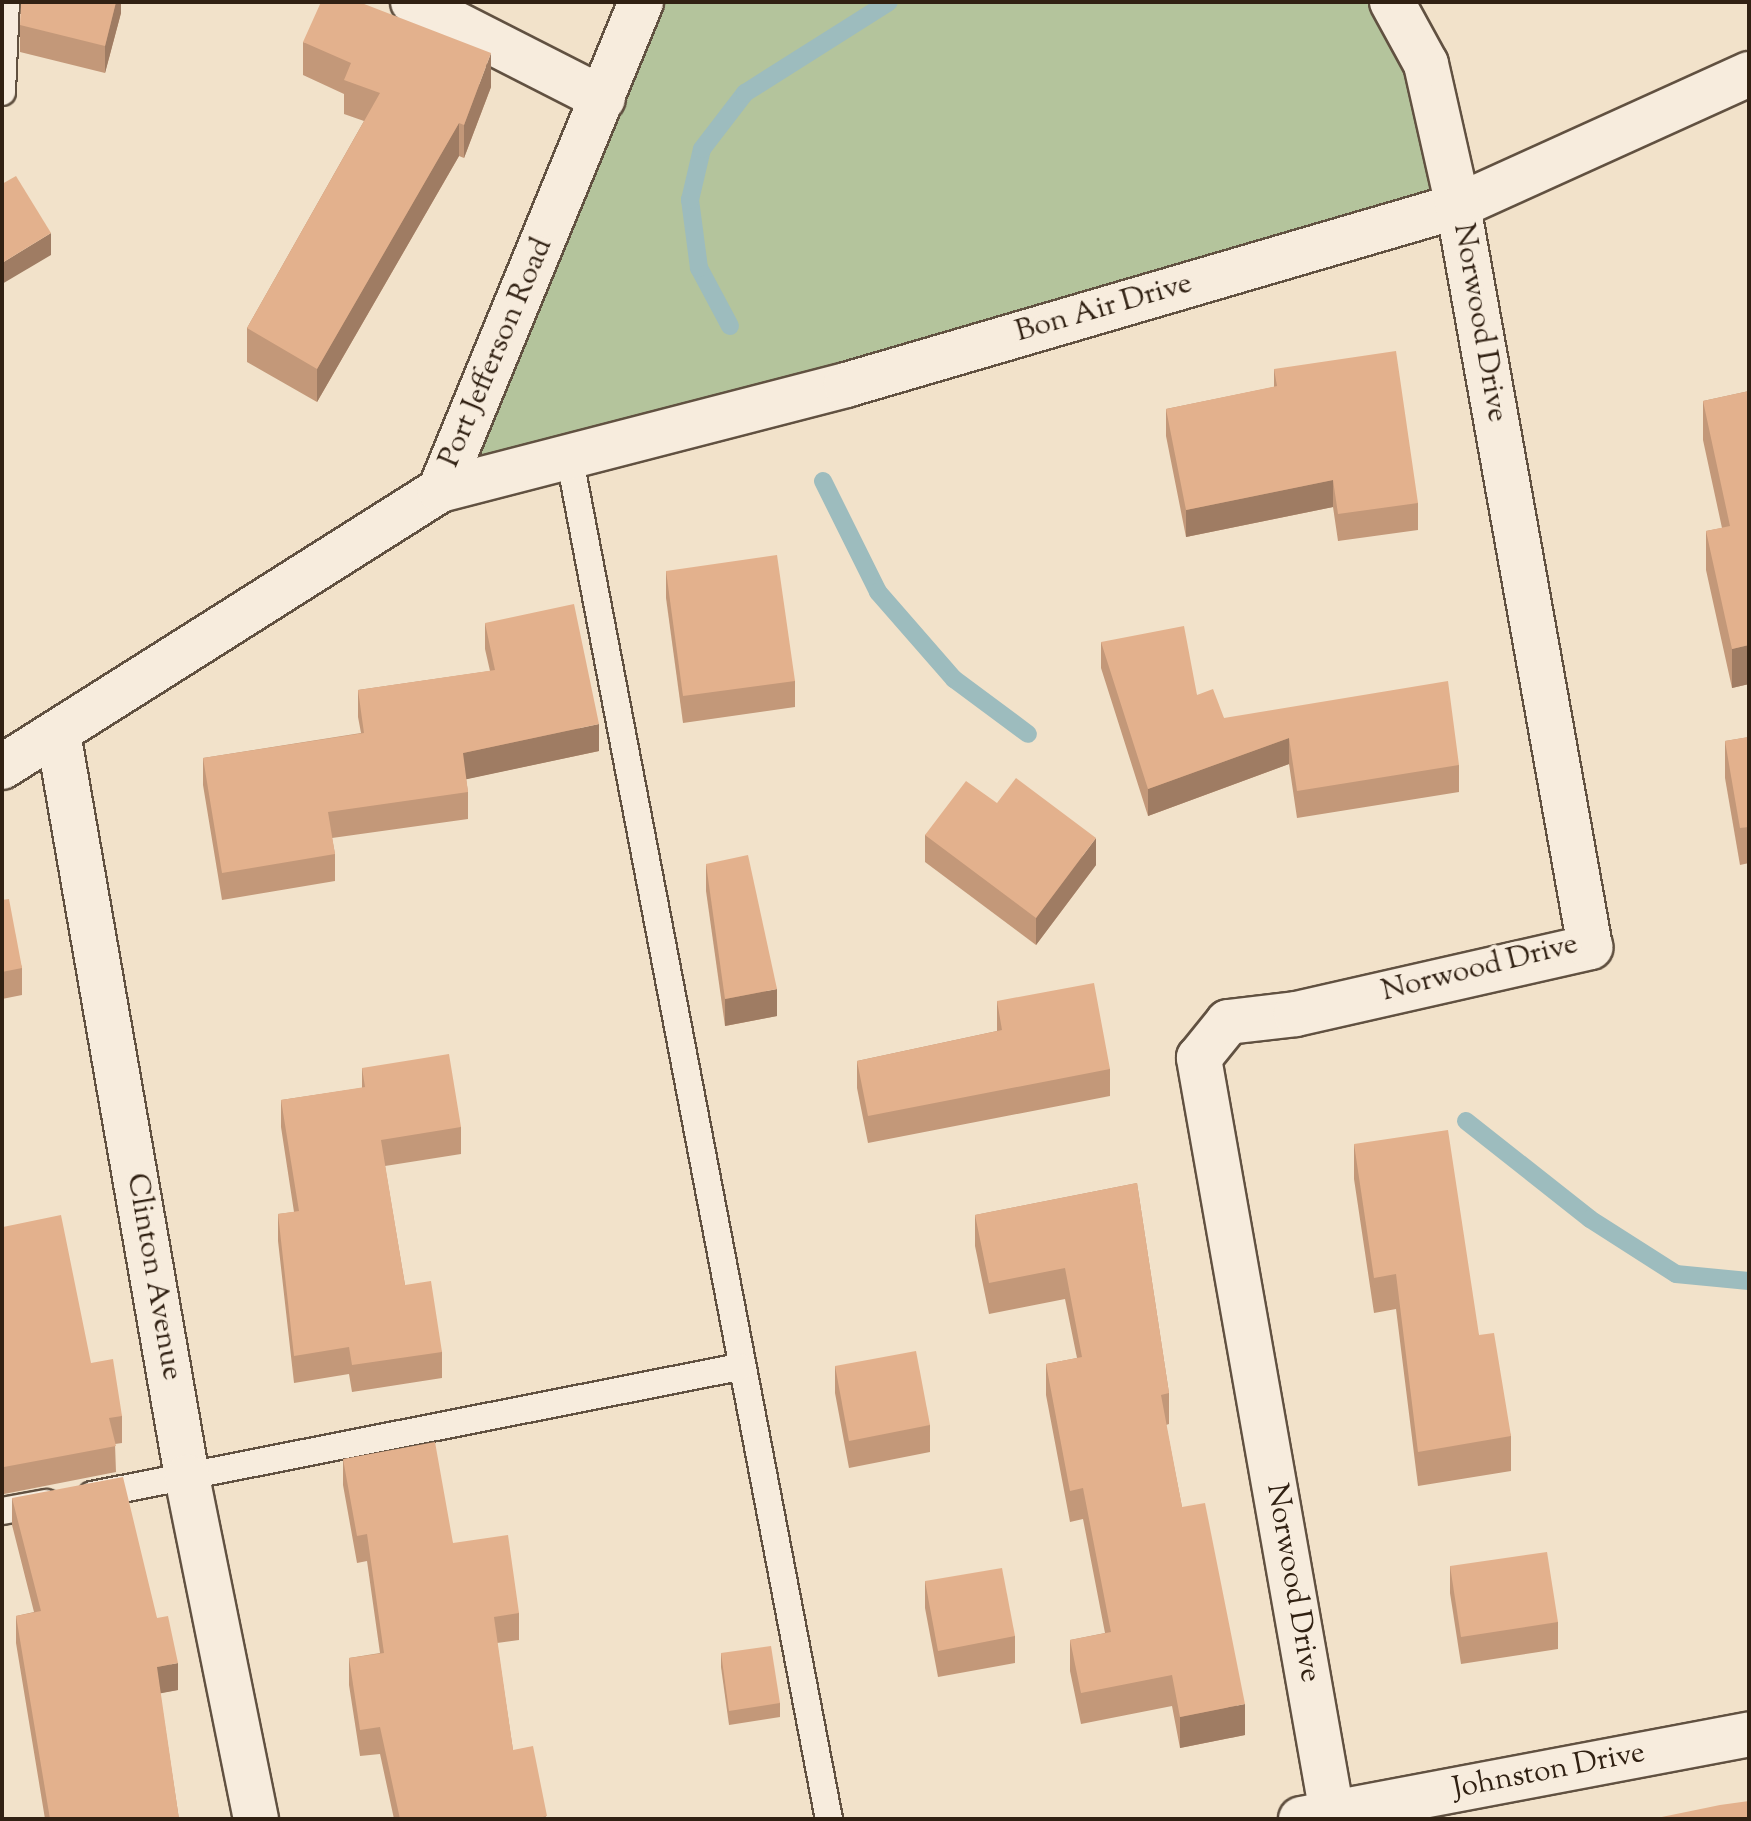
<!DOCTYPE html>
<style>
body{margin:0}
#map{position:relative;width:1751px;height:1821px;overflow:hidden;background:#f2e2ca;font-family:"Sorts Mill Goudy",serif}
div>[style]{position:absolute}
.green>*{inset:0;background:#b4c49c}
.stream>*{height:18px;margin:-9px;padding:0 9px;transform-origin:9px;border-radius:9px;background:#9dbcbe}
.roads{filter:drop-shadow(2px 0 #615141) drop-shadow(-2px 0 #615141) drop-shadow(0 2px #615141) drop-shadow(0 -2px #615141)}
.lane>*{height:26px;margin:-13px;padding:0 13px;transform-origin:13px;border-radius:13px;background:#f7ecdd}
.street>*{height:44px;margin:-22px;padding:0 22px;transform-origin:22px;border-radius:22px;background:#f7ecdd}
.wall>*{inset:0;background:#c39879}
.shaded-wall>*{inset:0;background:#9f7c63}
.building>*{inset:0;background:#e3b18d}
span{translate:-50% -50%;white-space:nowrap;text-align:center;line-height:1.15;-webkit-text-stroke:8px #f7ecdd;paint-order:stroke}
.street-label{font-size:30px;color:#312113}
.frame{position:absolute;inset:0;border:4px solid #312113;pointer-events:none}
</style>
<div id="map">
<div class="green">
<i style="clip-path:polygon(641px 2px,1392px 2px,1458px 206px,440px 490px)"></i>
</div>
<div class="stream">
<i style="left:730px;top:326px;width:66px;rotate:-118.1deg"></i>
<i style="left:699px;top:268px;width:69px;rotate:-97.5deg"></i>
<i style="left:690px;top:200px;width:52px;rotate:-76.8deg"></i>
<i style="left:702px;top:149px;width:71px;rotate:-52.5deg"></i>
<i style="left:745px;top:93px;width:170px;rotate:-32.3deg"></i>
<i style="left:823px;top:481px;width:124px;rotate:63.6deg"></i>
<i style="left:878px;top:592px;width:116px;rotate:48.9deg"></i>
<i style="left:954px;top:679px;width:92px;rotate:36.6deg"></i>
<i style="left:1466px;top:1121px;width:158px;rotate:38.3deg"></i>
<i style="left:1590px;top:1219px;width:102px;rotate:32.6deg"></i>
<i style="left:1676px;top:1274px;width:73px;rotate:5.5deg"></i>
</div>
<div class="roads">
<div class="lane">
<i style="left:2px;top:92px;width:90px;rotate:-87.5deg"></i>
<i style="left:569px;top:455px;width:1389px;rotate:79.21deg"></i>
<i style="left:92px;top:1495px;width:660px;rotate:-11.19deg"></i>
<i style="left:2px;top:1511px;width:45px;rotate:-10.3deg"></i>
</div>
<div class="street">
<i style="left:413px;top:2px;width:213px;rotate:27deg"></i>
<i style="left:440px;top:490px;width:419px;rotate:-14.5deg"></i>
<i style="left:846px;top:385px;width:638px;rotate:-16.3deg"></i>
<i style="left:1458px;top:206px;width:320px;rotate:-24.4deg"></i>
<i style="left:58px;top:733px;width:755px;rotate:80.16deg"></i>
<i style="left:187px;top:1477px;width:349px;rotate:78.6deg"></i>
<i style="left:2px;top:767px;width:518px;rotate:-32.31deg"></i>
<i style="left:440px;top:490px;width:528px;rotate:-67.61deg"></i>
<i style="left:1301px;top:1819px;width:456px;rotate:-10.7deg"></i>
<i style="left:1333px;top:1819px;width:773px;rotate:-99.99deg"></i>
<i style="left:1199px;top:1058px;width:46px;rotate:-51.1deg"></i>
<i style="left:1228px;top:1022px;width:68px;rotate:-6.7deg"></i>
<i style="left:1296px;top:1014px;width:302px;rotate:-12.8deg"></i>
<i style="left:1590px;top:947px;width:753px;rotate:-100.1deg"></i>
<i style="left:1458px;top:206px;width:146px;rotate:-102.7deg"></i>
<i style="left:1426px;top:64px;width:71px;rotate:-118.7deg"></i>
</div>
</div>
<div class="wall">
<i style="clip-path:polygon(121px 2px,121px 13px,105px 73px,20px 52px,20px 25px)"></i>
<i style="clip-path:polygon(303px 42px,491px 87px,464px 158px,459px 156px,317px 402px,247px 362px,247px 328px,364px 121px,344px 114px,344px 94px,303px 75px)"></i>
<i style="clip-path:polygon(1274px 369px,1418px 503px,1418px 530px,1338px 541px,1333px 507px,1186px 537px,1166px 436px,1166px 409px,1274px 387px)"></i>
<i style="clip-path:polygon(1749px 391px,1749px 684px,1732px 688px,1706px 570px,1706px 531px,1722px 528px,1703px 440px,1703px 401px)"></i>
<i style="clip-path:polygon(666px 571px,795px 681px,795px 707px,683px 723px,666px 598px)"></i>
<i style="clip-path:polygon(485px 623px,599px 751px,466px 779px,468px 792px,468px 819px,332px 838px,335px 854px,335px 881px,222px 900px,203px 785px,203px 758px,361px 733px,358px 717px,358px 690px,490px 671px,485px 649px)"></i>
<i style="clip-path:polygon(1101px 642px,1197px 695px,1224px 718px,1459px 765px,1459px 792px,1297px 818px,1289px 764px,1148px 816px,1101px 668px)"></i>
<i style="clip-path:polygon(1749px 737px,1749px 863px,1740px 865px,1725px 778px,1725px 741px)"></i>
<i style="clip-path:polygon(997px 803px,1096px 865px,1036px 945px,925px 862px,925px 835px)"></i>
<i style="clip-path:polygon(706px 864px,777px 1016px,725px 1026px,706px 891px)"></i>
<i style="clip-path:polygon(2px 900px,22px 968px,22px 995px,2px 999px)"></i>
<i style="clip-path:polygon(997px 1001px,1110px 1069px,1110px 1096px,868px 1143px,857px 1088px,857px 1061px,997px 1031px)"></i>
<i style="clip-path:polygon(362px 1068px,461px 1127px,461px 1154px,385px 1166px,405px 1285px,442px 1352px,442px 1378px,352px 1392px,349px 1374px,294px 1383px,278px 1241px,278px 1214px,294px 1212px,281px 1127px,281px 1100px,362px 1088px)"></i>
<i style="clip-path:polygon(1354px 1144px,1479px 1335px,1511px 1436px,1511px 1471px,1418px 1486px,1396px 1309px,1374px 1313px,1354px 1179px)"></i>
<i style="clip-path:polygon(1137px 1183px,1169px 1393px,1169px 1424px,1166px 1425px,1182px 1507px,1245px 1735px,1180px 1748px,1172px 1706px,1081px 1724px,1070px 1671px,1070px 1640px,1105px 1633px,1083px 1519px,1070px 1522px,1046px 1395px,1046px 1364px,1077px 1358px,1065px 1299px,989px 1314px,975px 1246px,975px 1215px)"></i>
<i style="clip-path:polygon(2px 1218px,3px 1227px,122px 1416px,122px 1443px,115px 1444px,116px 1472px,4px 1494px,2px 1485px)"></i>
<i style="clip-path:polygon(835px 1366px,930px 1425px,930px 1452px,849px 1468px,835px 1393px)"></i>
<i style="clip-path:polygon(343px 1459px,453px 1543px,519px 1613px,519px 1640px,497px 1643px,513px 1750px,547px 1819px,394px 1819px,380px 1754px,360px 1756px,349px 1685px,349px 1658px,380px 1653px,367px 1561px,357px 1563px,343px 1485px)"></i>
<i style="clip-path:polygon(12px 1498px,157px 1618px,178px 1690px,160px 1693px,179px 1819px,45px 1819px,16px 1643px,16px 1616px,34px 1612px,12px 1525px)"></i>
<i style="clip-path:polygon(1450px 1566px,1558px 1622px,1558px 1649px,1461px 1664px,1450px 1593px)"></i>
<i style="clip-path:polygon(925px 1581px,1015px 1636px,1015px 1663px,938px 1677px,925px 1608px)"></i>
<i style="clip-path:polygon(721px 1653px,780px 1703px,780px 1717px,729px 1725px,721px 1667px)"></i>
</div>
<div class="shaded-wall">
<i style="clip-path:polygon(116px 2px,121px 2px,121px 13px,105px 73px,105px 46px)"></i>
<i style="clip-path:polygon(491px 53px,491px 87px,464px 158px,464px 125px)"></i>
<i style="clip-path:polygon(459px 123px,459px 156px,317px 402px,317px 369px)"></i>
<i style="clip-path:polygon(51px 233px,51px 255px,2px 284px,2px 263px)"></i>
<i style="clip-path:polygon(1333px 480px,1333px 507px,1186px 537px,1186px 510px)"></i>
<i style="clip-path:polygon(1749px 645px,1749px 684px,1732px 688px,1732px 649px)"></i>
<i style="clip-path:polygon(599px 724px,599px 751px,463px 780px,463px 753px)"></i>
<i style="clip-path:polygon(1289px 738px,1289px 764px,1148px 816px,1148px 789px)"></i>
<i style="clip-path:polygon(1096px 838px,1096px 865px,1036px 945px,1036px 918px)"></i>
<i style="clip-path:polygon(777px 989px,777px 1016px,725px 1026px,725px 999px)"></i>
<i style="clip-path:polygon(178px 1663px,178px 1690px,157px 1694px,157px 1667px)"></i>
<i style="clip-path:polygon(1245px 1704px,1245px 1735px,1180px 1748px,1180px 1717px)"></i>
</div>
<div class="building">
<i style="clip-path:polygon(21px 2px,116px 2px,105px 46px,20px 25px)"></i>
<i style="clip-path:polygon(321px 2px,359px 2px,491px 53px,464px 125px,459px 123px,317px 369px,247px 328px,380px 93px,344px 80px,351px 63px,303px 42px)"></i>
<i style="clip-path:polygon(16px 176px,51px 233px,2px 263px,2px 184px)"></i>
<i style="clip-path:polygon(1396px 351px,1418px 503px,1338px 514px,1333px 480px,1186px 510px,1166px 409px,1277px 386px,1274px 369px)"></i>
<i style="clip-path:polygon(1749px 391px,1749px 645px,1732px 649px,1706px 531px,1730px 526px,1703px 401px)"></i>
<i style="clip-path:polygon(777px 555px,795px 681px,683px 696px,666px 571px)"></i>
<i style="clip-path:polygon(574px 604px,599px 724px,463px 753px,468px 792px,328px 812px,335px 854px,222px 873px,203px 758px,364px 733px,358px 690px,495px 670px,485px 623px)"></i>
<i style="clip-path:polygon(1184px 626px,1197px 695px,1213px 689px,1224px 718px,1448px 681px,1459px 765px,1297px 791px,1289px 738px,1148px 789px,1101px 642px)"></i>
<i style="clip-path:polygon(1749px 737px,1749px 827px,1740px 828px,1725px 741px)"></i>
<i style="clip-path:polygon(1016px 778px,1096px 838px,1036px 918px,925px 835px,966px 781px,997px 803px)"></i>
<i style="clip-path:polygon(748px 855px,777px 989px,725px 999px,706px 864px)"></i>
<i style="clip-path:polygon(9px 899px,22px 968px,2px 972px,2px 900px)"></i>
<i style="clip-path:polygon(1094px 983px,1110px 1069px,868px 1116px,857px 1061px,1002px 1030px,997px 1001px)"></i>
<i style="clip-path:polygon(449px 1054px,461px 1127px,381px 1140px,405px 1285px,431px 1281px,442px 1352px,352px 1365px,349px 1347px,294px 1356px,278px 1214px,299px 1211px,281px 1100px,365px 1087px,362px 1068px)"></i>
<i style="clip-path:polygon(1448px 1130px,1479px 1335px,1494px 1333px,1511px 1436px,1418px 1452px,1396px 1274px,1374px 1278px,1354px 1144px)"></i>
<i style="clip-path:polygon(1137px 1183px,1169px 1393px,1161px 1395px,1182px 1507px,1205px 1503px,1245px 1704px,1180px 1717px,1172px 1675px,1081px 1693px,1070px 1640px,1111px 1632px,1083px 1488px,1070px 1491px,1046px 1364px,1082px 1357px,1065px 1268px,989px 1283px,975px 1215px)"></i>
<i style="clip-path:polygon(61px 1215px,91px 1363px,113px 1359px,122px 1416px,109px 1418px,116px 1446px,4px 1467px,2px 1458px,2px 1218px,3px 1227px)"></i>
<i style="clip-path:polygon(916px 1351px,930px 1425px,849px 1441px,835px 1366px)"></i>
<i style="clip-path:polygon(435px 1442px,453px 1543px,508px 1535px,519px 1613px,494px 1617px,513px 1750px,533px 1746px,547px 1816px,534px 1819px,400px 1819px,380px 1727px,360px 1730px,349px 1658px,384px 1653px,367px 1534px,357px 1536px,343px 1459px)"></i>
<i style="clip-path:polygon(123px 1477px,157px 1618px,168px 1616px,178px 1663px,157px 1667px,179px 1819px,50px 1819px,16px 1616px,41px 1611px,12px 1498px)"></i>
<i style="clip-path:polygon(1547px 1552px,1558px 1622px,1461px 1637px,1450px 1566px)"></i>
<i style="clip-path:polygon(1002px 1568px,1015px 1636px,938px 1651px,925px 1581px)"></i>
<i style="clip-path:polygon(771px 1646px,780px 1703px,729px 1711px,721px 1653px)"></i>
<i style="clip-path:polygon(1749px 1801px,1749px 1819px,1652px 1819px,1720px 1805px)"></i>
</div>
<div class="street-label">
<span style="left:1104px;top:309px;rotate:-16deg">Bon Air Drive</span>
<span style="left:1479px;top:323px;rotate:80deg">Norwood Drive</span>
<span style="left:497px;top:353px;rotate:-67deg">Port Jefferson Road</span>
<span style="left:1480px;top:969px;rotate:-14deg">Norwood Drive</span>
<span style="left:153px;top:1277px;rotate:80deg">Clinton Avenue</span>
<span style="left:1292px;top:1583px;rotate:80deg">Norwood Drive</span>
<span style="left:1549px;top:1772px;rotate:-11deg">Johnston Drive</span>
</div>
<div class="frame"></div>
</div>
